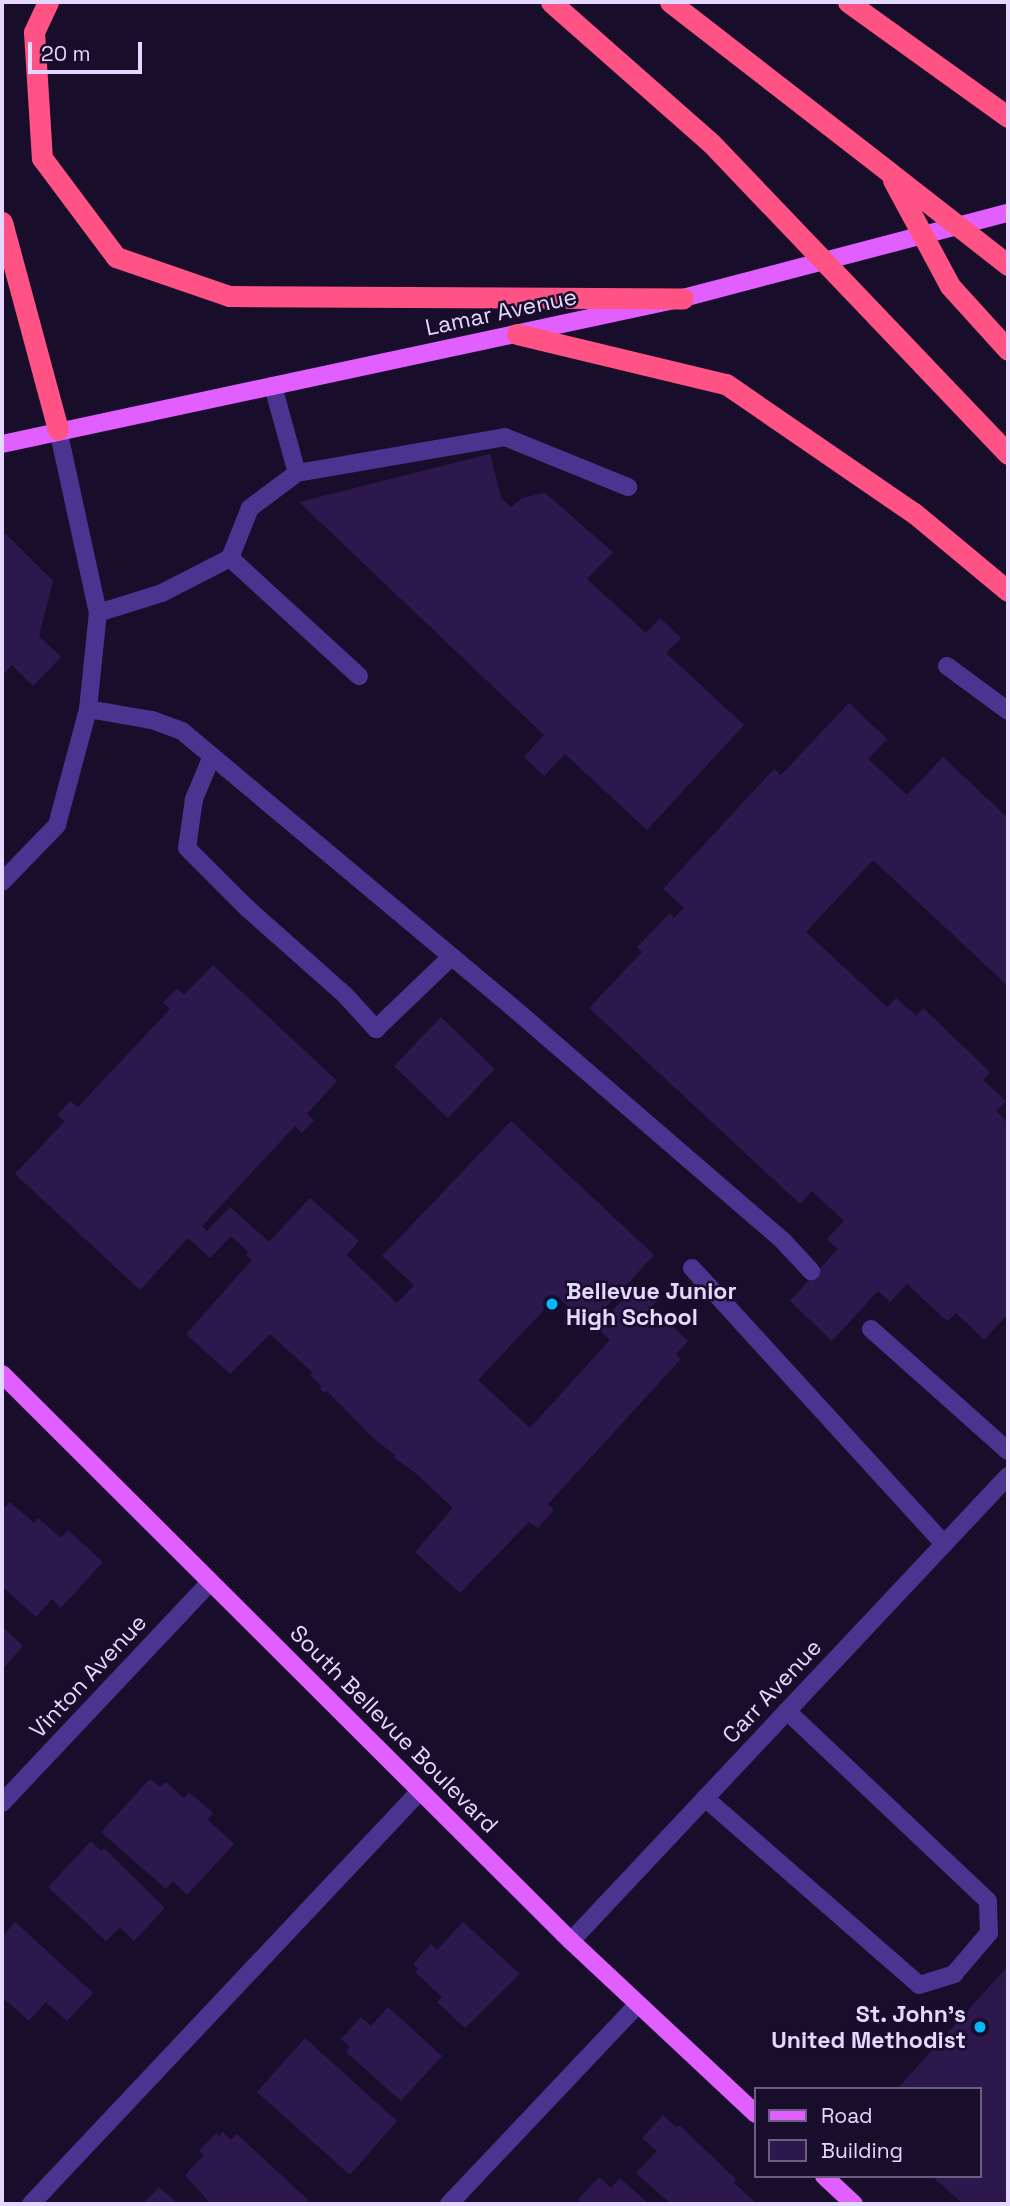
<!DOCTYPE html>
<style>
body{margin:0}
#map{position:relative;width:1010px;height:2206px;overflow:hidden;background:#180e2b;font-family:"Space Grotesk",sans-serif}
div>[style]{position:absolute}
.building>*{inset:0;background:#2d184e}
.lane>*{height:18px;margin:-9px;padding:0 9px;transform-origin:9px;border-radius:9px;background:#49348f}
.street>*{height:18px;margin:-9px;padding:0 9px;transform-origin:9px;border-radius:9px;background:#49348f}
.primary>*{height:18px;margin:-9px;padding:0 9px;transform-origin:9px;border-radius:9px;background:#e15fff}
.highway>*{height:21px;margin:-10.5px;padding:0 10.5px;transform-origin:10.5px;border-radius:10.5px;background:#ff5385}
.highway-bridge>*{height:21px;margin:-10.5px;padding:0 10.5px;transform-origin:10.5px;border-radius:10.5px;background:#ff5385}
.dots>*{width:19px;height:19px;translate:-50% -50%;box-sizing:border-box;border:4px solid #180e2b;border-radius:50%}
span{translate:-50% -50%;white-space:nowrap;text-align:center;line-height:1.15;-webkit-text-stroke:5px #180e2b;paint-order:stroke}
.street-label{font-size:23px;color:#e4d8ff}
.poi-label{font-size:23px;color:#e4d8ff;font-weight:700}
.left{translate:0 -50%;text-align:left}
.right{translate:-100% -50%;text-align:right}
.frame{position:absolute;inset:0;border:4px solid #e4d8ff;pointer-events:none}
.legend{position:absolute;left:754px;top:2087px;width:228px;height:91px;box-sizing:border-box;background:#180e2b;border:2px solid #6a5f80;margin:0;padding:9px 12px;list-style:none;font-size:21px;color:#e4d8ff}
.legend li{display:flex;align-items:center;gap:14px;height:35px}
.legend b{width:35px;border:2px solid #6a5f80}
.scale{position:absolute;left:28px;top:42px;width:114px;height:32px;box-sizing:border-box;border:4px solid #e4d8ff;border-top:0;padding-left:9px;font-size:21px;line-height:24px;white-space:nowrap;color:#e4d8ff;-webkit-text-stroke:5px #180e2b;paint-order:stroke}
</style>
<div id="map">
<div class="building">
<i style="clip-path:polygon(490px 454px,501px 498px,511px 507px,522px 498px,545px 493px,613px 552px,587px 579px,646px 633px,660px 618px,681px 638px,666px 653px,744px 725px,647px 830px,565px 754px,544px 776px,524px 757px,544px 735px,299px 502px)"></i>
<i style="clip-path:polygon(6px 534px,53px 581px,39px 636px,61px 657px,33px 686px,12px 665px,4px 674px,2px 671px,2px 535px)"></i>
<i style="clip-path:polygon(849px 703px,887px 739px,868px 759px,907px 795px,943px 757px,1008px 818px,1008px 986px,873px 860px,806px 932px,887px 1007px,896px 998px,916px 1016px,923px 1008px,990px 1072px,983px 1080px,1006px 1101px,996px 1111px,1008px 1123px,1008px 1314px,984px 1340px,956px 1313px,947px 1321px,907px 1284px,890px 1302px,878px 1291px,832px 1341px,790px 1301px,838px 1249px,827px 1239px,844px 1221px,812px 1191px,800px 1204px,589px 1008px,642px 952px,637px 947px,670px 913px,674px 918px,684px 908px,663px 889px,774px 769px,781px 775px)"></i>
<i style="clip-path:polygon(evenodd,213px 965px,337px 1081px,307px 1114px,314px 1120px,302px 1133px,295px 1126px,202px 1226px,207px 1231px,230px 1207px,269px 1242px,310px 1198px,359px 1241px,347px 1255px,397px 1303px,414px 1285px,382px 1256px,511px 1121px,654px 1255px,603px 1310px,608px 1315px,634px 1287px,645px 1297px,648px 1293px,657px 1301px,652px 1306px,688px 1341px,676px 1354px,681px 1359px,548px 1504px,554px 1510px,538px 1528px,529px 1522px,460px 1593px,415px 1552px,453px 1508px,413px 1471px,393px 1457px,395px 1455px,372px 1437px,327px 1391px,325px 1393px,320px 1389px,322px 1387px,310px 1375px,313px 1373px,270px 1334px,230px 1374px,186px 1334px,252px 1260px,246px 1255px,248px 1252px,231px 1236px,210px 1258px,188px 1238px,140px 1290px,15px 1174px,65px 1121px,57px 1115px,70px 1101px,78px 1107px,170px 1009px,163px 1002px,177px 988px,184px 995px,213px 965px,557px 1296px,576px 1314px,571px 1320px,581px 1329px,591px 1322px,610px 1340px,530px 1428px,478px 1380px,557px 1296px)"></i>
<i style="clip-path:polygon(441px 1017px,495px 1069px,448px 1118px,394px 1066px)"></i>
<i style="clip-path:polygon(10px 1502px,34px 1523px,38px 1518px,61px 1538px,68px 1530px,103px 1562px,61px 1608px,52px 1599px,36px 1617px,2px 1586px,2px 1511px)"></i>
<i style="clip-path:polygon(2px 1626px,23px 1646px,2px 1670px)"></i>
<i style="clip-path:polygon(150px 1779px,160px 1787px,166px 1782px,184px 1798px,189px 1792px,213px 1813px,207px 1819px,234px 1844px,187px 1895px,173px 1881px,166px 1889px,101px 1832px)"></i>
<i style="clip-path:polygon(91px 1841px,101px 1851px,104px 1848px,165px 1908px,134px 1941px,120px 1927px,106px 1941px,48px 1887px)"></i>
<i style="clip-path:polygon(15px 1922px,93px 1993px,67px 2021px,46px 2002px,29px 2021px,2px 1997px,2px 1937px)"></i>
<i style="clip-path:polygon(463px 1922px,520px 1974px,465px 2028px,437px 2002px,442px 1997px,415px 1972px,419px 1969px,413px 1964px,431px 1944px,437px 1950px)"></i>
<i style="clip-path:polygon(1008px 1966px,1008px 2204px,963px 2204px,932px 2176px,980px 2176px,980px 2089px,897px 2089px)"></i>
<i style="clip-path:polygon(388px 2007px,442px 2056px,401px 2101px,346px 2052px,350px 2047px,341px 2039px,361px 2017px,371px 2026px)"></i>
<i style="clip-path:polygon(305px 2038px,397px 2121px,350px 2175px,257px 2092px)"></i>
<i style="clip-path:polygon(663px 2115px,676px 2127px,680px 2126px,736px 2179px,734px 2183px,757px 2204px,671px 2204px,636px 2173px,657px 2151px,642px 2138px)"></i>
<i style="clip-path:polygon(223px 2132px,231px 2140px,237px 2134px,308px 2200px,304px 2204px,211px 2204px,185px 2175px,204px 2155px,199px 2151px,216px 2133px,219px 2136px)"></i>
<i style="clip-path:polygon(599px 2177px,611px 2188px,620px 2178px,649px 2204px,582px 2204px,578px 2200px)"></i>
<i style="clip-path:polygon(159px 2187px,178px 2204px,143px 2204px)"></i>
</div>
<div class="lane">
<i style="left:273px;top:386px;width:90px;rotate:74.6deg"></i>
<i style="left:297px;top:473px;width:59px;rotate:143.3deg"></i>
<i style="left:250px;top:508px;width:54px;rotate:111.8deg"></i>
<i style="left:230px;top:558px;width:175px;rotate:42.5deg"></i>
<i style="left:297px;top:473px;width:211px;rotate:-9.8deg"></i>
<i style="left:505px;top:437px;width:133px;rotate:22.1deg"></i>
<i style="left:98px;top:613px;width:67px;rotate:-17.4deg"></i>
<i style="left:162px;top:593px;width:76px;rotate:-27.2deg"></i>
<i style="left:88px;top:709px;width:65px;rotate:9.8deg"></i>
<i style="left:152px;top:720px;width:32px;rotate:20deg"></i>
<i style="left:182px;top:731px;width:429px;rotate:39.9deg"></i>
<i style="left:511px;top:1006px;width:361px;rotate:40.8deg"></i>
<i style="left:784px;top:1242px;width:40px;rotate:47deg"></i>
<i style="left:212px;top:756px;width:47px;rotate:112.7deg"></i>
<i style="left:194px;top:799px;width:49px;rotate:98.1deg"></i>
<i style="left:187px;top:848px;width:85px;rotate:45deg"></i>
<i style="left:247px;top:908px;width:132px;rotate:41.6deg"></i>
<i style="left:346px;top:996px;width:45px;rotate:47.7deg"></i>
<i style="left:376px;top:1029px;width:105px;rotate:-43.8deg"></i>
<i style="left:692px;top:1268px;width:374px;rotate:47.6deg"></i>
<i style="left:871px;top:1329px;width:183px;rotate:41.7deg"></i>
<i style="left:705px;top:1798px;width:284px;rotate:41.1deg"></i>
<i style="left:919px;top:1985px;width:37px;rotate:-17deg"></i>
<i style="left:954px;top:1974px;width:54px;rotate:-49.5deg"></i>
<i style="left:989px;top:1933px;width:32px;rotate:-92deg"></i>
<i style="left:988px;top:1901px;width:277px;rotate:-136.6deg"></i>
<i style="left:31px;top:2204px;width:567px;rotate:-46.71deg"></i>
</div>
<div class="street">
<i style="left:947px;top:666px;width:76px;rotate:36.4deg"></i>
<i style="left:2px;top:882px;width:79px;rotate:-46deg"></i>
<i style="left:57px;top:825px;width:120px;rotate:-75deg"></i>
<i style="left:88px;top:709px;width:97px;rotate:-84.1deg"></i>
<i style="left:98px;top:613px;width:187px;rotate:-102.3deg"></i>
<i style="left:2px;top:1803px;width:303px;rotate:-46.7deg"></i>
<i style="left:571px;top:1941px;width:638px;rotate:-46.78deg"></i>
<i style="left:449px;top:2204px;width:275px;rotate:-46.6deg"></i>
</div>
<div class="primary">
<i style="left:2px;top:444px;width:696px;rotate:-12.1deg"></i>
<i style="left:683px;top:298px;width:336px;rotate:-14.7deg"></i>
<i style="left:2px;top:1374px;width:803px;rotate:44.9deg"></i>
<i style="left:571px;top:1941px;width:253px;rotate:43.1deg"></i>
<i style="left:824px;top:2176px;width:41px;rotate:43deg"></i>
</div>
<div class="highway">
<i style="left:48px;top:2px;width:33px;rotate:115deg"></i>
<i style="left:34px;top:32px;width:126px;rotate:86.4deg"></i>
<i style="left:42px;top:158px;width:124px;rotate:53.2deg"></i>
<i style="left:116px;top:257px;width:120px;rotate:19deg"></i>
<i style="left:229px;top:296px;width:454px;rotate:0.3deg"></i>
<i style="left:551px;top:2px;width:213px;rotate:41.4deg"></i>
<i style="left:670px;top:2px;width:277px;rotate:37.8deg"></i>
<i style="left:848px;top:2px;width:197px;rotate:35.7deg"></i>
<i style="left:2px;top:222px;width:215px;rotate:74.9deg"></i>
<i style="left:950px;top:286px;width:86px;rotate:47.8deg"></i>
<i style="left:517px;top:334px;width:215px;rotate:13.5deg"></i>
<i style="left:726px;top:384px;width:228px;rotate:34.5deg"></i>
<i style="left:914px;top:513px;width:122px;rotate:39.7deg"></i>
<i style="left:923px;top:365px;width:123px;rotate:46.3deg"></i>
</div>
<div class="highway-bridge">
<i style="left:711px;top:143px;width:307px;rotate:46.3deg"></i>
<i style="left:889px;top:172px;width:151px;rotate:38deg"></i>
<i style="left:893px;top:180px;width:120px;rotate:61.7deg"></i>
</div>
<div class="dots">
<i style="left:552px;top:1304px;background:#04b7ff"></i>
<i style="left:980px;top:2027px;background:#04b7ff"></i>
</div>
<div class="street-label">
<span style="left:501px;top:312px;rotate:-12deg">Lamar Avenue</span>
<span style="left:88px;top:1676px;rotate:-47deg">Vinton Avenue</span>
<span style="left:772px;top:1691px;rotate:-47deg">Carr Avenue</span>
<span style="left:394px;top:1729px;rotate:45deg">South Bellevue Boulevard</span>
</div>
<div class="poi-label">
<span class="left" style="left:566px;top:1304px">Bellevue Junior<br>High School</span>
<span class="right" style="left:966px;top:2027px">St. John's<br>United Methodist</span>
</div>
<div class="frame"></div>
<ul class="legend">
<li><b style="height:9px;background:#e15fff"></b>Road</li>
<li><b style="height:19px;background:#2d184e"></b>Building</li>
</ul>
<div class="scale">20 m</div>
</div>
